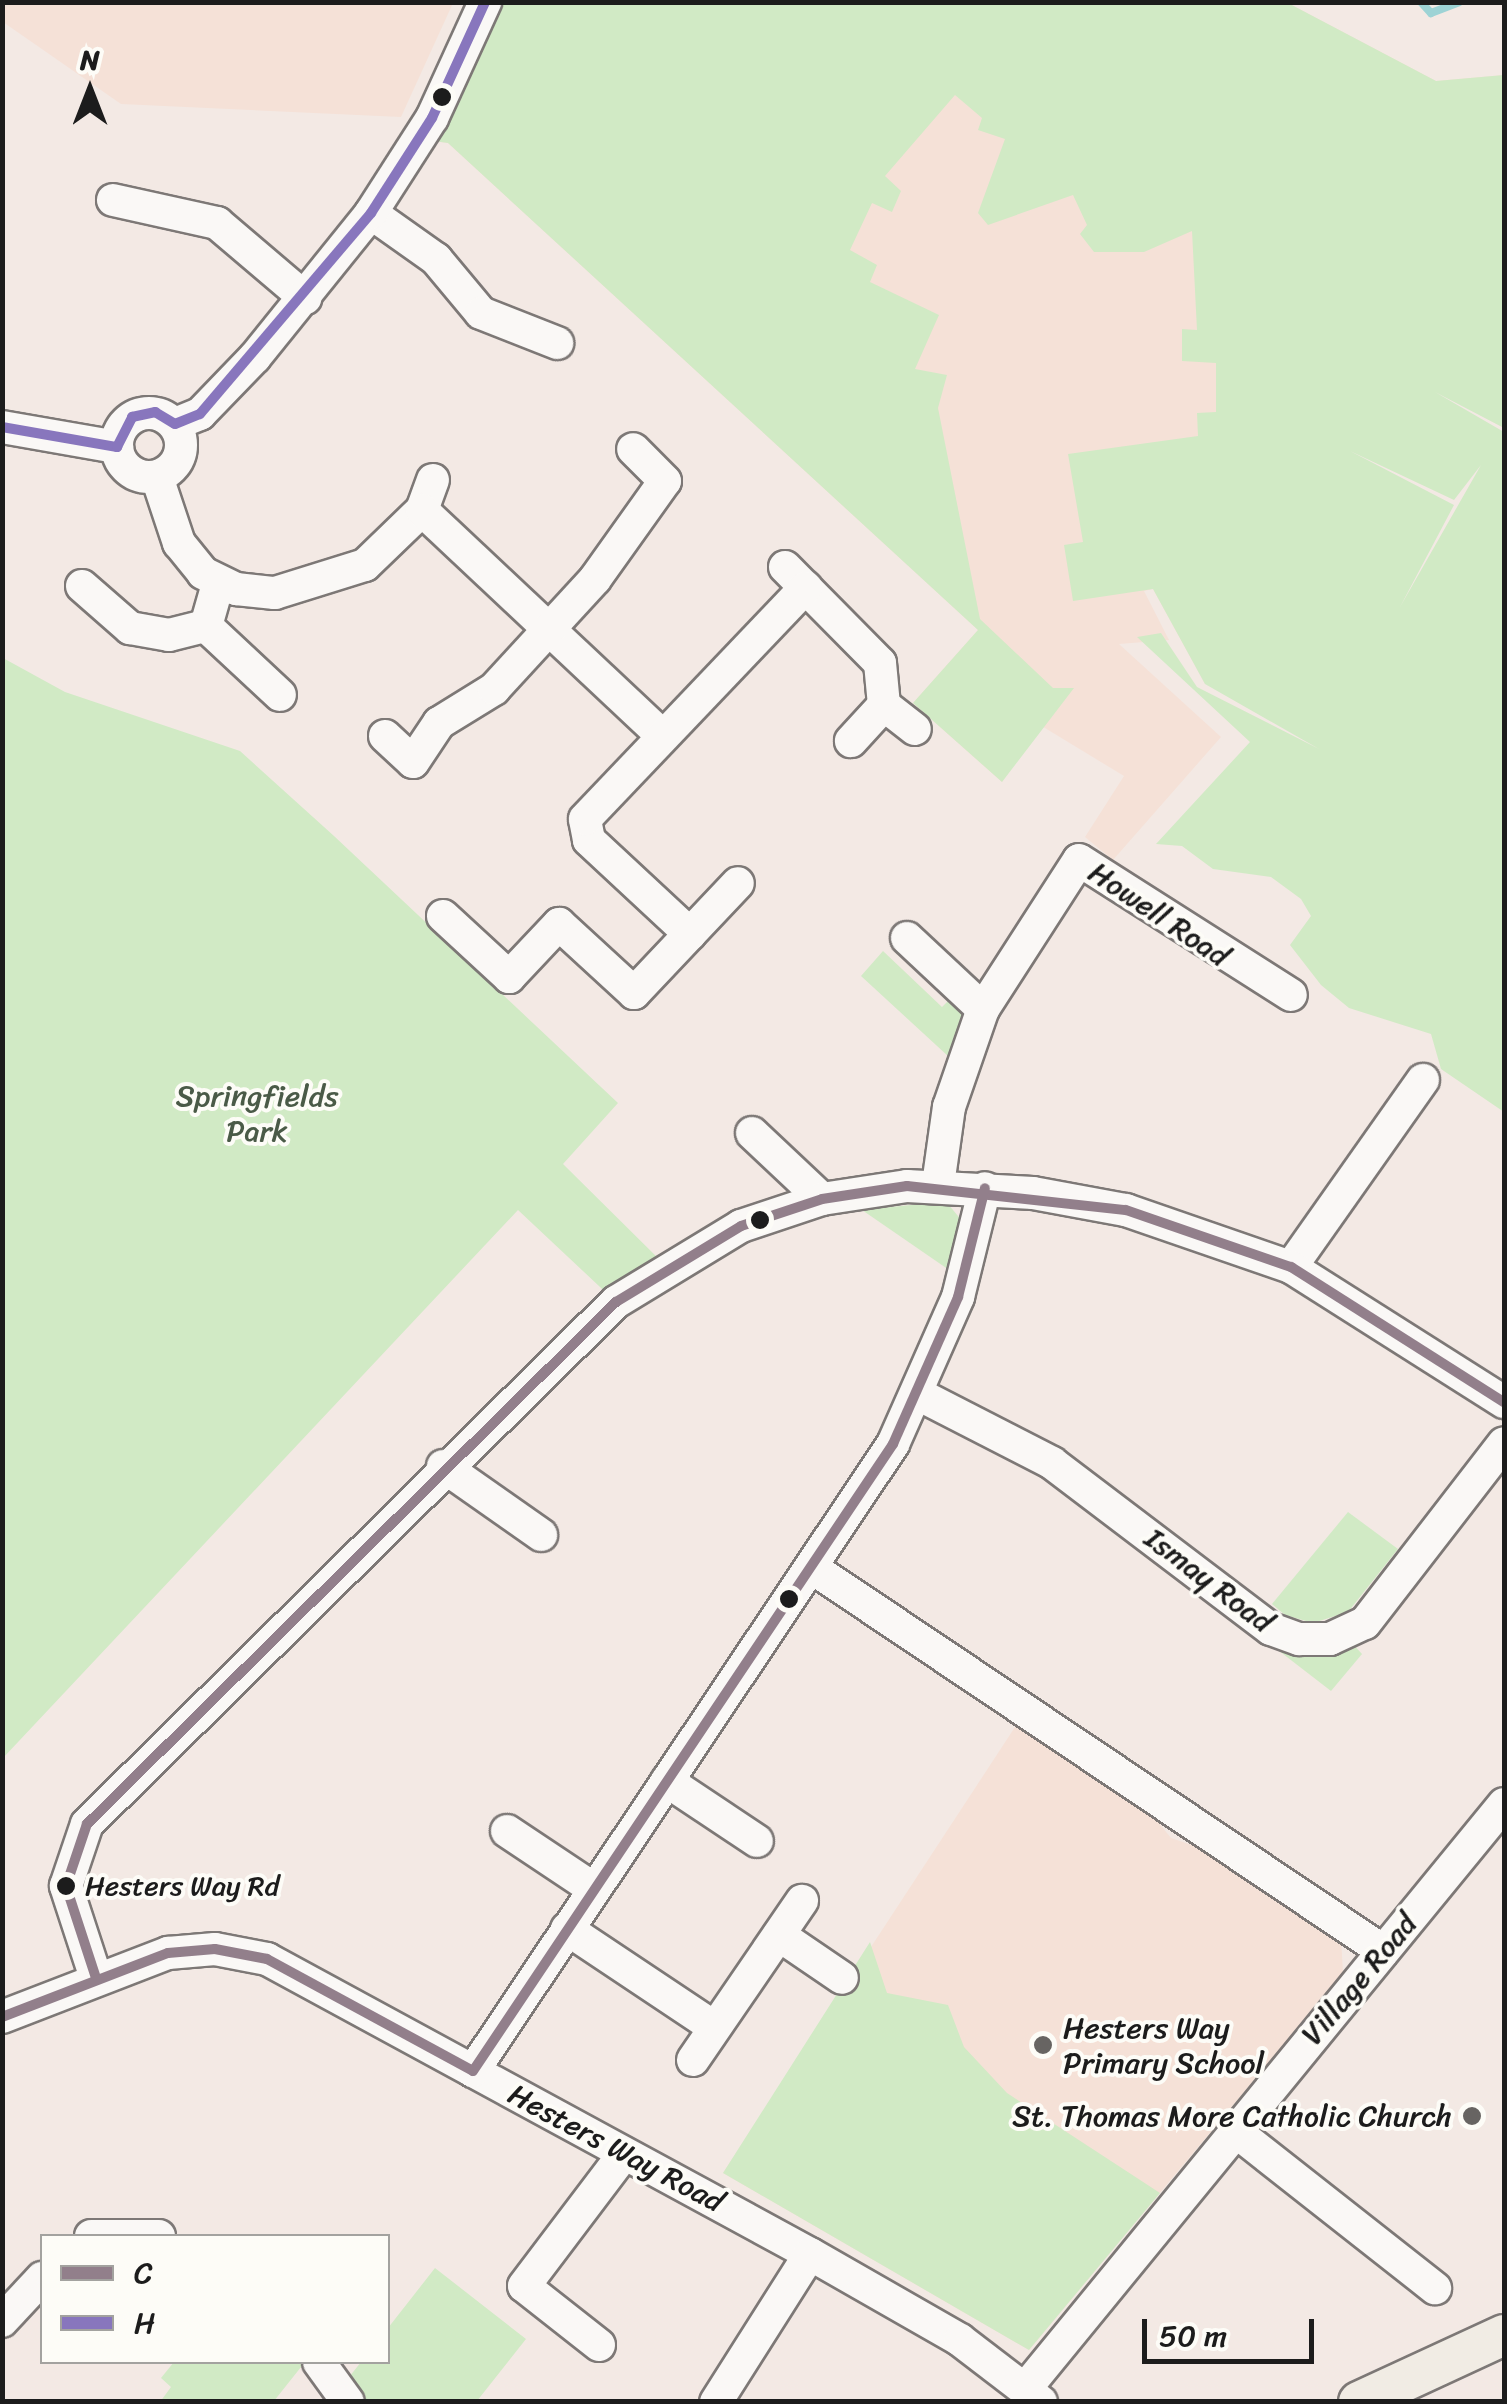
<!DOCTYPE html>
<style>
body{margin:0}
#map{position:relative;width:1507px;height:2404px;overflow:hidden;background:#f3e9e4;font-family:Sriracha,sans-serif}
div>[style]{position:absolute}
.built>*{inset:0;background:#f5e1d7}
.green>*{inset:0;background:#d1eac5}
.stream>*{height:8px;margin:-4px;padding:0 4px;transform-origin:4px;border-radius:4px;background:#9dd3d5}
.roads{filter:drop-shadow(2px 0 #7d7876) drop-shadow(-2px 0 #7d7876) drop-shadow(0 2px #7d7876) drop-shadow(0 -2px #7d7876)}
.minor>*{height:32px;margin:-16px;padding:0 16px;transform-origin:16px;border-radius:16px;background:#faf8f6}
.minor>.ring{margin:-16px;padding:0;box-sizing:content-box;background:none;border:32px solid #faf8f6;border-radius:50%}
.major>*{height:40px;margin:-20px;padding:0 20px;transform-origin:20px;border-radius:20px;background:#f1ece4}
.bus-1>*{height:10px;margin:-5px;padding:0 5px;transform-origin:5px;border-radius:5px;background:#927f8b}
.bus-2>*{height:10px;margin:-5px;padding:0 5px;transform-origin:5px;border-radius:5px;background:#8876bd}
.dots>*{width:28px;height:28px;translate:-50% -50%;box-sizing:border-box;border:5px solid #fdfcf7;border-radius:50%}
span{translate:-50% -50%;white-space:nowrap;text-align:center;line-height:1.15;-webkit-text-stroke:8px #fdfcf7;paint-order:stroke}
.bus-label{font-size:28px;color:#1c1c1c}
.left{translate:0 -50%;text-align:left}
.street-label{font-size:30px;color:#1c1c1c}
.park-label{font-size:30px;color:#4a5a47}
.poi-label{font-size:30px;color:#1c1c1c}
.right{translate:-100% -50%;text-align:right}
.frame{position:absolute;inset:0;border:5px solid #1c1c1c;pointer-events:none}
.legend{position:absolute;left:40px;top:2234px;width:350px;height:130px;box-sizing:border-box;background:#fdfcf7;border:2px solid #a3a29f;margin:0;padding:12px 18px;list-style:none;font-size:30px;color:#1c1c1c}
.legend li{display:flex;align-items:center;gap:20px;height:50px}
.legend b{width:50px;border:2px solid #a3a29f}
.north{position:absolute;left:40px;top:40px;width:100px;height:100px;-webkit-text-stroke:8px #fdfcf7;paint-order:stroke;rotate:0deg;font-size:28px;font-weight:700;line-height:40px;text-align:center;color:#1c1c1c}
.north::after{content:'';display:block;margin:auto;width:35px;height:45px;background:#1c1c1c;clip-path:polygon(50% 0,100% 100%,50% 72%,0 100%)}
.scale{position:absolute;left:1142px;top:2319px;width:172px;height:45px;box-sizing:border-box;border:5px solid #1c1c1c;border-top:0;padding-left:12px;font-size:30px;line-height:35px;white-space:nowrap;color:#1c1c1c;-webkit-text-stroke:8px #fdfcf7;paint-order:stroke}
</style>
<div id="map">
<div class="built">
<i style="clip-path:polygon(3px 2px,453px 2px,453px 3px,401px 117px,121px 104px,3px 22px)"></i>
<i style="clip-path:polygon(1288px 3px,1436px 81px,1504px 75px,1504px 428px,1369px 355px,1335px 445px,1205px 684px,1153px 589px,1144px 591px,1169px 640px,1119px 644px,1221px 737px,1113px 860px,1085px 837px,1124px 776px,1040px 725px,1002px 782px,913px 703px,978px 630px,448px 143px,419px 139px)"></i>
<i style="clip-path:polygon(1017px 1724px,1145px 1806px,1171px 1838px,1215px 1853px,1341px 1937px,1343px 1973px,1029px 2350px,723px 2173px)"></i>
</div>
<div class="green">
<i style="clip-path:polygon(evenodd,485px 3px,1288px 3px,1436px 81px,1504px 75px,1504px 428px,1435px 392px,1504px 432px,1504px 1112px,1441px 1069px,1431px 1034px,1349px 1008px,1321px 985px,1290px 945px,1311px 916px,1301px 899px,1271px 877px,1213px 869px,1182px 846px,1156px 844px,1250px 742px,1137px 637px,1161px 633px,1197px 687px,1319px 749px,1205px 684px,1153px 589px,1073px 601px,1064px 545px,1083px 542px,1068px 454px,1198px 436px,1197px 413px,1216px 412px,1216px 363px,1182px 361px,1182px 329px,1197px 330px,1192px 231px,1144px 252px,1094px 252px,1080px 234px,1087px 225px,1073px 195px,988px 225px,978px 213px,1005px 139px,978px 130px,982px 118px,955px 95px,885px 176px,901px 191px,892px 212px,872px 203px,850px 250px,877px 265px,870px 282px,939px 315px,915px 369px,947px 375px,938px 408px,980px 619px,1053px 688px,1074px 688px,1002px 782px,913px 703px,978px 630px,448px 143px,419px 139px,485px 3px,1350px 451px,1454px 500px,1481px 465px,1400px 607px,1454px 505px,1350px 451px)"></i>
<i style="clip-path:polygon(3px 658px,65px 692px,240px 751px,334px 836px,618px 1103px,563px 1164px,666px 1266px,616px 1302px,518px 1210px,3px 1758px)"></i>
<i style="clip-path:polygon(883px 951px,942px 1007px,952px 997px,978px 1021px,961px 1068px,861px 976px)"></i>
<i style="clip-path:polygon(930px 1203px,948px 1204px,963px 1222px,952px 1272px,862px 1210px)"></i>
<i style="clip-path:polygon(1348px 1512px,1398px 1549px,1348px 1612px,1313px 1623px,1285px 1615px,1272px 1604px)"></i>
<i style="clip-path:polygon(1351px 1642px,1362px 1654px,1331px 1691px,1274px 1647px)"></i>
<i style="clip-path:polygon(870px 1942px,887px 1993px,948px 2005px,964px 2047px,1007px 2093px,1160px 2193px,1029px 2350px,723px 2173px)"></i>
<i style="clip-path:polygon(435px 2268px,526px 2339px,477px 2401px,348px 2401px,342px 2386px,361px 2362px,388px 2362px,388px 2328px)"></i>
<i style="clip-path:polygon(174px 2362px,305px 2362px,274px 2401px,160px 2402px,171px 2387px,161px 2378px)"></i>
</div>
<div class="stream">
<i style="left:1421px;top:2px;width:15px;rotate:48deg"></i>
<i style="left:1431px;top:13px;width:30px;rotate:-21deg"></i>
</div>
<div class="roads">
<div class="minor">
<i style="left:113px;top:200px;width:107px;rotate:12.5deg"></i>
<i style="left:217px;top:223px;width:116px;rotate:40.4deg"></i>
<i style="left:371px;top:213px;width:80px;rotate:35.3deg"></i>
<i style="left:436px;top:259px;width:70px;rotate:50.2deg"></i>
<i style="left:481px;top:313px;width:82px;rotate:21.5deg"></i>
<i class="ring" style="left:117px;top:413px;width:32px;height:32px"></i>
<i style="left:175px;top:424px;width:27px;rotate:-22deg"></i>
<i style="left:200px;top:414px;width:79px;rotate:-46deg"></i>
<i style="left:255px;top:357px;width:185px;rotate:-51.1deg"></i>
<i style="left:371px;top:213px;width:113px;rotate:-57.3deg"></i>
<i style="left:432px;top:118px;width:128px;rotate:-65.4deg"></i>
<i style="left:2px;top:427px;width:117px;rotate:9.9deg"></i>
<i style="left:157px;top:477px;width:70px;rotate:71.6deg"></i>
<i style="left:179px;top:543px;width:38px;rotate:51deg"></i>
<i style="left:203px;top:573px;width:37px;rotate:26deg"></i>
<i style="left:236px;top:589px;width:39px;rotate:6deg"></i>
<i style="left:275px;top:593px;width:94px;rotate:-17.3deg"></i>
<i style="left:365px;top:565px;width:79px;rotate:-44deg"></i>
<i style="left:422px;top:510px;width:32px;rotate:-70deg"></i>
<i style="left:422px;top:510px;width:330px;rotate:43.2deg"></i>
<i style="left:785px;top:567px;width:135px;rotate:45.3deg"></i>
<i style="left:880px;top:663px;width:42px;rotate:84.6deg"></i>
<i style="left:884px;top:705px;width:49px;rotate:132.5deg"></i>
<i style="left:82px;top:586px;width:64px;rotate:41.2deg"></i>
<i style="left:130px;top:628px;width:40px;rotate:10deg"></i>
<i style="left:169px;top:635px;width:38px;rotate:-14deg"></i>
<i style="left:206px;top:626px;width:44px;rotate:-74.1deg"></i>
<i style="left:206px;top:626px;width:101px;rotate:43deg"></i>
<i style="left:884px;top:705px;width:39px;rotate:38deg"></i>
<i style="left:385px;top:736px;width:38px;rotate:43deg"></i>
<i style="left:413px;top:762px;width:47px;rotate:-56.3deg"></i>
<i style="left:439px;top:723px;width:65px;rotate:-31.7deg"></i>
<i style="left:494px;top:689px;width:149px;rotate:-47.4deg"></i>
<i style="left:595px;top:579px;width:120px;rotate:-54.5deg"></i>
<i style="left:665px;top:481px;width:45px;rotate:-135deg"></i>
<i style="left:443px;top:916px;width:90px;rotate:42.7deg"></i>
<i style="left:509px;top:977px;width:73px;rotate:-46.7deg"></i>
<i style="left:559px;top:924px;width:102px;rotate:42.6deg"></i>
<i style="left:634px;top:993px;width:151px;rotate:-46.6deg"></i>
<i style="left:690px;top:934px;width:138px;rotate:-137.1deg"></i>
<i style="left:589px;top:840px;width:21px;rotate:-101deg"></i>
<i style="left:585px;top:819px;width:320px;rotate:-46.4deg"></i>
<i style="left:907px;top:938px;width:104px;rotate:43.1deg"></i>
<i style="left:752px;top:1133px;width:96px;rotate:43.3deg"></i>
<i style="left:938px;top:1185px;width:79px;rotate:-82deg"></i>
<i style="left:949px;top:1107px;width:104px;rotate:-70.9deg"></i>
<i style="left:983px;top:1009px;width:177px;rotate:-57.2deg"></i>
<i style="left:1079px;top:860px;width:251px;rotate:32.5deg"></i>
<i style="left:1291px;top:1267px;width:229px;rotate:-54.8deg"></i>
<i style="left:918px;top:1394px;width:151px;rotate:27.2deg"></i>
<i style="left:1052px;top:1463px;width:275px;rotate:37.2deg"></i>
<i style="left:1271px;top:1629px;width:30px;rotate:20deg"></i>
<i style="left:1299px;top:1639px;width:31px"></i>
<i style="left:1330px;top:1639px;width:38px;rotate:-25deg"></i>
<i style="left:1365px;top:1623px;width:227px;rotate:-52.3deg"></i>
<i style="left:443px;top:1466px;width:120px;rotate:35.1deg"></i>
<i style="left:811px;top:1567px;width:689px;rotate:33.87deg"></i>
<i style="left:667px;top:1781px;width:108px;rotate:33.7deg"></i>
<i style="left:507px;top:1831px;width:105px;rotate:33.7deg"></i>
<i style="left:567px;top:1929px;width:177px;rotate:33.7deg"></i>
<i style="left:779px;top:1935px;width:76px;rotate:34.3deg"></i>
<i style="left:96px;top:1978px;width:97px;rotate:-108.1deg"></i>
<i style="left:66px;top:1886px;width:65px;rotate:-71.3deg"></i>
<i style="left:87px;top:1824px;width:743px;rotate:-44.62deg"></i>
<i style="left:616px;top:1302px;width:146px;rotate:-31.3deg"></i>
<i style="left:741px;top:1226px;width:85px;rotate:-18.4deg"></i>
<i style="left:822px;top:1199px;width:86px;rotate:-8.7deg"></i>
<i style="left:907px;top:1186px;width:126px;rotate:3.2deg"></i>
<i style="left:1033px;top:1193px;width:95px;rotate:10.4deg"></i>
<i style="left:1126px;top:1210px;width:175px;rotate:19.1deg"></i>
<i style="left:1291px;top:1267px;width:252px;rotate:32.4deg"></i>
<i style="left:2px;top:2017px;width:178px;rotate:-21.1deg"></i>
<i style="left:168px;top:1953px;width:47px;rotate:-4.9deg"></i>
<i style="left:215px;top:1949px;width:53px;rotate:10.9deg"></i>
<i style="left:267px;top:1959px;width:618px;rotate:28.51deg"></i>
<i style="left:810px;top:2254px;width:173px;rotate:29.8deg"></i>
<i style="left:960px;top:2340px;width:102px;rotate:37.4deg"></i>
<i style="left:693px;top:2060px;width:193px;rotate:-55.6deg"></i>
<i style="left:473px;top:2071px;width:755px;rotate:-56.18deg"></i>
<i style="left:893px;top:1444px;width:161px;rotate:-66.1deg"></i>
<i style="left:958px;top:1297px;width:112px;rotate:-76.1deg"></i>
<i style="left:1234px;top:2130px;width:256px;rotate:38.2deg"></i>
<i style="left:91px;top:2236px;width:68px"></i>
<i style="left:2px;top:2321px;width:59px;rotate:-47.1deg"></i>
<i style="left:599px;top:2345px;width:95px;rotate:-141.8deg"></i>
<i style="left:524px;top:2286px;width:166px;rotate:-52.9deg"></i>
<i style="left:319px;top:2362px;width:49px;rotate:54.1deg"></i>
<i style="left:1025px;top:2389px;width:756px;rotate:-50.69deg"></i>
<i style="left:716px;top:2402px;width:175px;rotate:-57.6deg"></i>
</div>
<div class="major">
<i style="left:1359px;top:2402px;width:160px;rotate:-24.8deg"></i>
</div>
</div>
<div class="bus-1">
<i style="left:96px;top:1978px;width:97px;rotate:-108.1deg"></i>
<i style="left:66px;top:1886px;width:65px;rotate:-71.3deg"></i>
<i style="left:87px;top:1824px;width:743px;rotate:-44.62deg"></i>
<i style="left:616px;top:1302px;width:146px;rotate:-31.3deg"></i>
<i style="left:741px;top:1226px;width:85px;rotate:-18.4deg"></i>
<i style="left:822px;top:1199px;width:86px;rotate:-8.7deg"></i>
<i style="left:907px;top:1186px;width:220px;rotate:6.3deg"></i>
<i style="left:1126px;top:1210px;width:175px;rotate:19.1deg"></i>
<i style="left:1291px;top:1267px;width:252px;rotate:32.4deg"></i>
<i style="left:2px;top:2017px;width:178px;rotate:-21.1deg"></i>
<i style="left:168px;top:1953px;width:47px;rotate:-4.9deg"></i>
<i style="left:215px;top:1949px;width:53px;rotate:10.9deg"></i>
<i style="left:267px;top:1959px;width:234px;rotate:28.5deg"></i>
<i style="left:473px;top:2071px;width:755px;rotate:-56.18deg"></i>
<i style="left:893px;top:1444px;width:161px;rotate:-66.1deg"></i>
<i style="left:958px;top:1297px;width:112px;rotate:-76.1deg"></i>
</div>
<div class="bus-2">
<i style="left:2px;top:427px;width:117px;rotate:9.9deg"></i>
<i style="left:117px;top:447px;width:34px;rotate:-63deg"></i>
<i style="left:132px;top:417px;width:24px;rotate:-12deg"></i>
<i style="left:155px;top:412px;width:23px;rotate:31deg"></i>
<i style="left:175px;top:424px;width:27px;rotate:-22deg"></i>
<i style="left:200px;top:414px;width:264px;rotate:-49.6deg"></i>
<i style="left:371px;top:213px;width:113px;rotate:-57.3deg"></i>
<i style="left:432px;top:118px;width:128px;rotate:-65.4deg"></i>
</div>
<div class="dots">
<i style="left:442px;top:97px;background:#1c1c1c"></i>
<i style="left:760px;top:1220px;background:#1c1c1c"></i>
<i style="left:789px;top:1599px;background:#1c1c1c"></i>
<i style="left:66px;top:1886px;background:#1c1c1c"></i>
<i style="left:1043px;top:2045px;background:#676462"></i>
<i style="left:1472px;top:2116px;background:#676462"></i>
</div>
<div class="bus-label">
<span class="left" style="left:85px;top:1886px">Hesters Way Rd</span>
</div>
<div class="street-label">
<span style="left:1159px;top:914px;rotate:34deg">Howell Road</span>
<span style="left:1209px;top:1580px;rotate:37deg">Ismay Road</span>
<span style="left:1359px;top:1979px;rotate:-50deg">Village Road</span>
<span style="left:616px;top:2148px;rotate:28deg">Hesters Way Road</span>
</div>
<div class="park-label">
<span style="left:257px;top:1113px">Springfields<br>Park</span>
</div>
<div class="poi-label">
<span class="left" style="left:1063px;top:2045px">Hesters Way<br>Primary School</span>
<span class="right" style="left:1452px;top:2116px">St. Thomas More Catholic Church</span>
</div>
<div class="frame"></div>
<ul class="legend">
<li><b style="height:12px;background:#927f8b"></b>C</li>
<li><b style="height:12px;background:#8876bd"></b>H</li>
</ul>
<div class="north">N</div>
<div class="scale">50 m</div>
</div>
